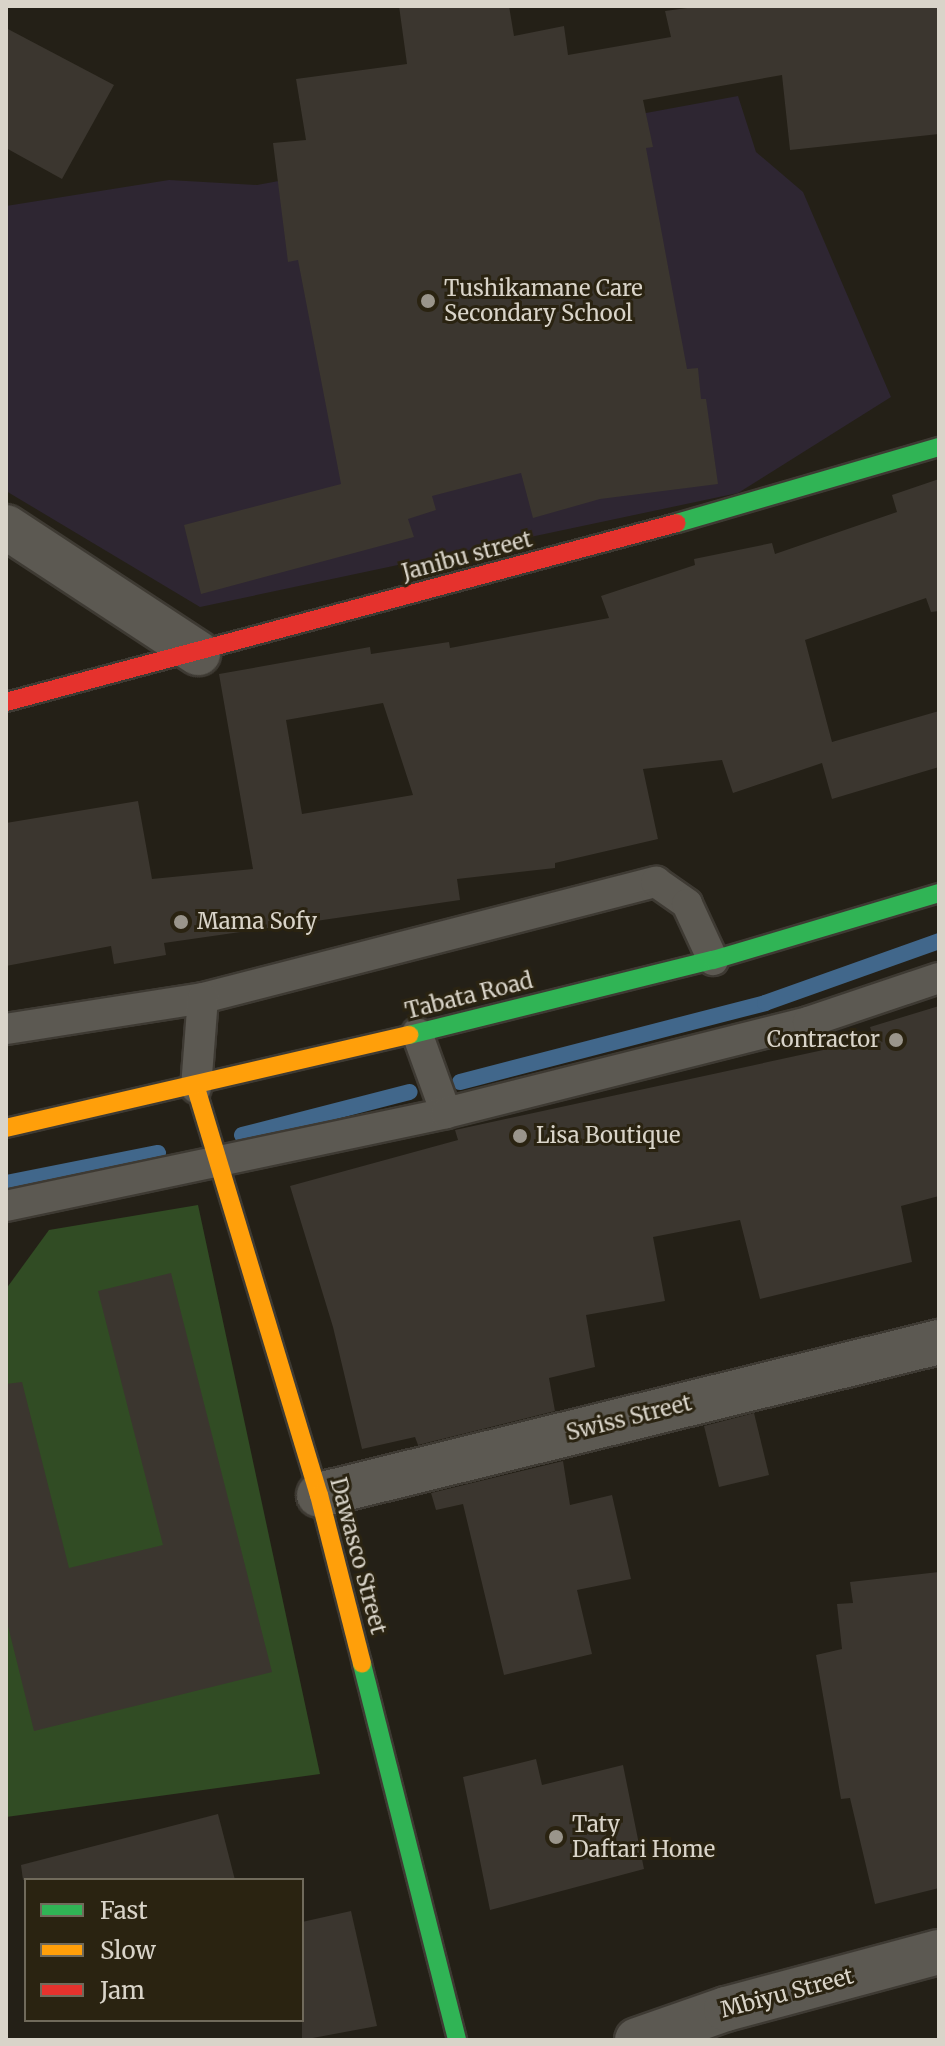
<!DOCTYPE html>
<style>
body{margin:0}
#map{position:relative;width:945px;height:2046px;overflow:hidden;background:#242017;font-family:Merriweather,serif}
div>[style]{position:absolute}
.education>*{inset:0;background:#2e2632}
.green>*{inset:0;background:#314c24}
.stream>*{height:16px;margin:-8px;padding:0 8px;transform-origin:8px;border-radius:8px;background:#41678b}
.building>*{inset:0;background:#3b362f}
.roads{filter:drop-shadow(2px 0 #3e3a33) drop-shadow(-2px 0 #3e3a33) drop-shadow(0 2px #3e3a33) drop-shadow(0 -2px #3e3a33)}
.lane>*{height:30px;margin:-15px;padding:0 15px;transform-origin:15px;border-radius:15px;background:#5c5952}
.street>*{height:44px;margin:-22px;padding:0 22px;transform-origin:22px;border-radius:22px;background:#5c5952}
.fast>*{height:18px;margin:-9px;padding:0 9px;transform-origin:9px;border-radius:9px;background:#30b455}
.slow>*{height:18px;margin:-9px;padding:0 9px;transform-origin:9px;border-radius:9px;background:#ff9f0a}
.jam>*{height:18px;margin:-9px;padding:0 9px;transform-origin:9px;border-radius:9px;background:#e5322d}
.dots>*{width:22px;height:22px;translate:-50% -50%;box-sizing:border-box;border:4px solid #2a2311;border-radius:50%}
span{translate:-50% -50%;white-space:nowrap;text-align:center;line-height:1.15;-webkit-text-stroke:6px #2a2311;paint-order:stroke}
.poi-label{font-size:22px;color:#d9d4c9}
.left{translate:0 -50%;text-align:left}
.right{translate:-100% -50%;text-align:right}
.street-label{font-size:22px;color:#d9d4c9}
.frame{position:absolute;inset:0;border:8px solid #d9d4c9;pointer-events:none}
.legend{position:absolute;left:24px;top:1878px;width:280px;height:144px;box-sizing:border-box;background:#2a2311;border:2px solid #706a5b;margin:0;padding:10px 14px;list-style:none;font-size:24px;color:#d9d4c9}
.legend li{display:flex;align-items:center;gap:16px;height:40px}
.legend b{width:40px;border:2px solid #706a5b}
</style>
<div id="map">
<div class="education">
<i style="clip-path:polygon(738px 96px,756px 152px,803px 192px,891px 397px,738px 493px,200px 607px,6px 491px,6px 206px,169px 180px,257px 185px)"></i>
</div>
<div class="green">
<i style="clip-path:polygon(198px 1205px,320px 1774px,6px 1817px,6px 1289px,49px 1230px)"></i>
</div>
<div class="stream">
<i style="left:460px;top:1082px;width:315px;rotate:-14.5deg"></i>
<i style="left:765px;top:1003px;width:185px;rotate:-19.6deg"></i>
<i style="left:242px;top:1135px;width:173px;rotate:-14.4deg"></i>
<i style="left:6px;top:1183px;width:155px;rotate:-11.2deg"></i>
</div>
<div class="building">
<i style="clip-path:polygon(399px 6px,509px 6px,514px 36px,564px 26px,568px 55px,671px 37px,665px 11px,702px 6px,939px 6px,939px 134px,790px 150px,782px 75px,643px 100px,653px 147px,646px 148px,687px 369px,698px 368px,701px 399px,706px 399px,718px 484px,600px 499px,533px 518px,521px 473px,432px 496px,436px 510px,408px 519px,414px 537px,201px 594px,184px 525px,341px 484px,298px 260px,288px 262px,273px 143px,306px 140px,296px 79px,407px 64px)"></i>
<i style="clip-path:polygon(6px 28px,114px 85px,62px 179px,6px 148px)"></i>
<i style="clip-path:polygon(evenodd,939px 479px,939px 611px,931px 612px,926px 598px,805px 640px,832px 742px,939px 711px,939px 767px,832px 799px,822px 763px,733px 793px,722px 760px,643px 769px,658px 839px,555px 863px,555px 868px,457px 879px,460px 900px,164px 943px,166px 955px,114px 964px,111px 946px,6px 966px,6px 823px,138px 801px,152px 879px,253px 869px,219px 674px,370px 647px,371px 654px,449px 642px,450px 648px,609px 618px,601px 596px,695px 565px,694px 559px,772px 543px,775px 554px,897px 512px,892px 495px,939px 479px,383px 703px,413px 795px,302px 814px,286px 720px,383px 703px)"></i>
<i style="clip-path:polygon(939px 1006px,939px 1196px,901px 1206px,912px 1262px,760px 1299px,740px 1220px,653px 1237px,665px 1301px,586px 1315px,595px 1367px,549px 1378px,555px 1411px,418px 1445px,415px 1437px,362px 1449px,333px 1327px,290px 1186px,458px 1140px,455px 1130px,874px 1039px,870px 1027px)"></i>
<i style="clip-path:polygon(171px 1273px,272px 1672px,34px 1731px,6px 1618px,6px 1384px,22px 1382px,69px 1568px,163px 1545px,98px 1291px)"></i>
<i style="clip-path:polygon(754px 1413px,769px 1475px,719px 1487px,704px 1426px)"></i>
<i style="clip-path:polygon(563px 1461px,570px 1505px,612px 1495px,631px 1579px,577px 1590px,592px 1654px,504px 1675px,463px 1504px,436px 1510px,431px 1493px)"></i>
<i style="clip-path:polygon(939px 1572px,939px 1888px,875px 1904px,850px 1798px,841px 1799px,816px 1655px,842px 1649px,837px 1604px,853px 1603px,850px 1582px)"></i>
<i style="clip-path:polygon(536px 1759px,542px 1785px,623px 1765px,644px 1869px,490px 1910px,463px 1777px)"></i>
<i style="clip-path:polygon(218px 1814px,235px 1880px,23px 1880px,21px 1865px)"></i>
<i style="clip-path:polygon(351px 1911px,377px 2026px,302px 2040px,302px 1922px)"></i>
</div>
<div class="roads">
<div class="lane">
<i style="left:6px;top:1029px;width:199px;rotate:-8.9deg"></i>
<i style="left:203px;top:998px;width:468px;rotate:-14.4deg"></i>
<i style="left:656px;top:882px;width:38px;rotate:35deg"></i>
<i style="left:687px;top:904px;width:62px;rotate:65.1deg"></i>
<i style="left:417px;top:1033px;width:85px;rotate:70.1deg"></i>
<i style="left:196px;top:1088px;width:90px;rotate:-85.6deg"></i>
<i style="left:6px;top:1206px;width:450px;rotate:-11.9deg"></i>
<i style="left:446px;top:1113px;width:373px;rotate:-14.1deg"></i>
<i style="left:808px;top:1022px;width:138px;rotate:-18.6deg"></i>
</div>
<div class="street">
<i style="left:6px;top:527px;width:230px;rotate:33.3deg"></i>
<i style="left:319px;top:1495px;width:639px;rotate:-13.86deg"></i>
<i style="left:637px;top:2040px;width:94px;rotate:-19.2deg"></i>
<i style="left:726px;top:2009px;width:220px;rotate:-15deg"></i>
</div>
<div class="fast">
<i style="left:677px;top:523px;width:273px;rotate:-16.2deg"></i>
<i style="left:409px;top:1035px;width:313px;rotate:-13.9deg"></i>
<i style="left:713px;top:960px;width:236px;rotate:-16.5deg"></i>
<i style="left:362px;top:1664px;width:388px;rotate:75.8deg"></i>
</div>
<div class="slow">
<i style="left:196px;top:1088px;width:425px;rotate:73.2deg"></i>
<i style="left:319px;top:1495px;width:174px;rotate:75.7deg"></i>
<i style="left:6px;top:1128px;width:414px;rotate:-13deg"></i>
</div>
<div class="jam">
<i style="left:6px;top:702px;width:694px;rotate:-14.94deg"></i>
</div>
</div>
<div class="dots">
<i style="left:428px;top:301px;background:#9a958b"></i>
<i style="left:181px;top:922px;background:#9a958b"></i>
<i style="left:896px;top:1040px;background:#9a958b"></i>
<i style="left:520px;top:1136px;background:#9a958b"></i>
<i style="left:556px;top:1837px;background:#9a958b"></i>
</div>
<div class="poi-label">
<span class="left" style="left:444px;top:301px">Tushikamane Care<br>Secondary School</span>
<span class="left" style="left:197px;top:922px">Mama Sofy</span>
<span class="right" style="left:880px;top:1040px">Contractor</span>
<span class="left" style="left:536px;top:1136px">Lisa Boutique</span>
<span class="left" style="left:572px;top:1837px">Taty<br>Daftari Home</span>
</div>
<div class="street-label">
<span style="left:467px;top:556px;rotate:-15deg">Janibu street</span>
<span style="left:469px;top:996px;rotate:-14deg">Tabata Road</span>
<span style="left:629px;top:1418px;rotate:-14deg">Swiss Street</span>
<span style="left:358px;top:1556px;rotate:75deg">Dawasco Street</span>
<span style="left:787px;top:1993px;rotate:-15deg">Mbiyu Street</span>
</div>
<div class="frame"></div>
<ul class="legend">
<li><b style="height:10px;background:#30b455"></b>Fast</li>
<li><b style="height:10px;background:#ff9f0a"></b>Slow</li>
<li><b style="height:10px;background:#e5322d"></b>Jam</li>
</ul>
</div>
